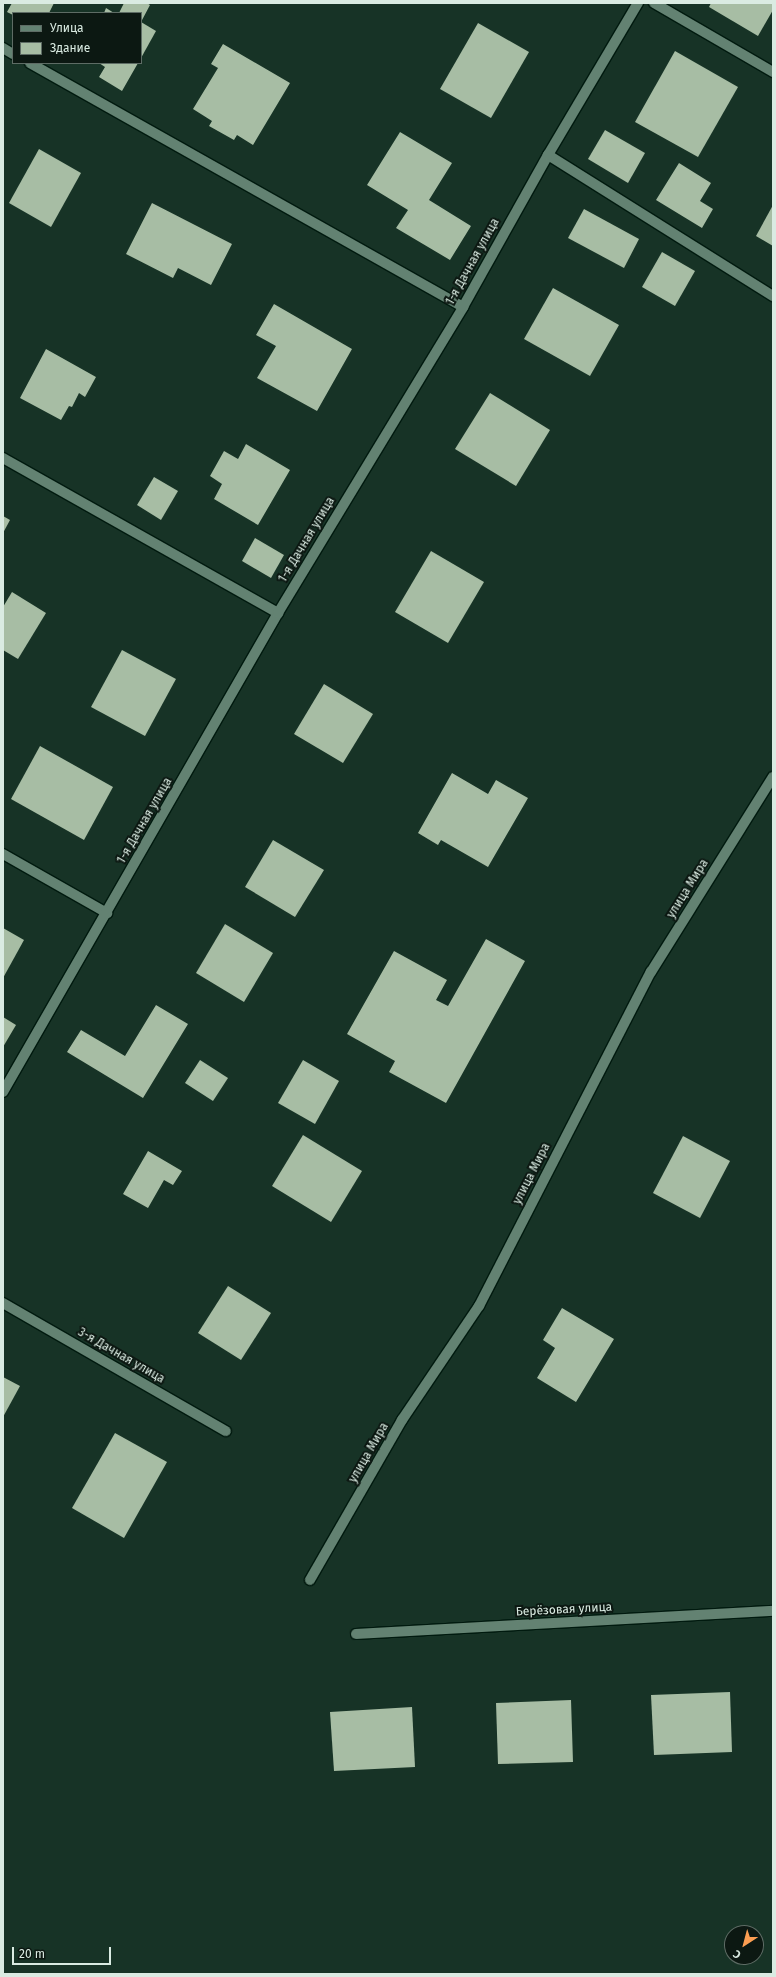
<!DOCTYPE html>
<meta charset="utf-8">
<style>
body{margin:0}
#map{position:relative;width:776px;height:1977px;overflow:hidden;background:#173326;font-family:"Fira Sans",sans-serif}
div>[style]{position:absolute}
.building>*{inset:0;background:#a7bda4}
.roads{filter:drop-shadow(1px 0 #001a0f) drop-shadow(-1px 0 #001a0f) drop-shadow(0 1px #001a0f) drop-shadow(0 -1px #001a0f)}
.lane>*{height:10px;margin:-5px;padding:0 5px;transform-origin:5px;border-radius:5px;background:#638272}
.street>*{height:10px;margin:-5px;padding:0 5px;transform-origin:5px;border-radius:5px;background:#638272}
span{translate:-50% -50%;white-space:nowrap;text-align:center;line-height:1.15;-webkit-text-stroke:4px #0c1812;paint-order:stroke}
.street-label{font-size:12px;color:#daebe2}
.frame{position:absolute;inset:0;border:4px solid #daebe2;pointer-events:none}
.legend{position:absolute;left:12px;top:12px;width:130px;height:52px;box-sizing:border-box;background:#0c1812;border:1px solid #5e6c65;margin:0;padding:5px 7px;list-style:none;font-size:12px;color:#daebe2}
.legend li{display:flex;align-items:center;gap:8px;height:20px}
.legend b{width:20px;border:1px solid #5e6c65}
.north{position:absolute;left:724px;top:1925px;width:40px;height:40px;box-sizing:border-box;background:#0c1812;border:1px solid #5e6c65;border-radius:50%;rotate:216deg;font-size:11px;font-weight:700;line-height:16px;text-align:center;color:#daebe2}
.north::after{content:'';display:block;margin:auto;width:14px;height:18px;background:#fb9e52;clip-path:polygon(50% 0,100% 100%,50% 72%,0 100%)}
.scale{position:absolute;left:12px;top:1947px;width:99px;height:18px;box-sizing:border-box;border:2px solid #daebe2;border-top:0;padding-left:5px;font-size:12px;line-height:14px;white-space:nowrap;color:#daebe2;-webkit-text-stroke:3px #0c1812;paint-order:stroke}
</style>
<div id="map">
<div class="building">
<i style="clip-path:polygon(12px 3px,54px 3px,49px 13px,13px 13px,13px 15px,7px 12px)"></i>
<i style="clip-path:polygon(124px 3px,147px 3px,150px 5px,141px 22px,141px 13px,119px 13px)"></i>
<i style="clip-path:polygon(711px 3px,773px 3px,773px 10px,758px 36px,709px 7px)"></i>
<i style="clip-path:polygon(106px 8px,114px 13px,104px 13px)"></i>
<i style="clip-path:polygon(141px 22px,156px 31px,141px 58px)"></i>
<i style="clip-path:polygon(478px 23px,529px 52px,491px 118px,440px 89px)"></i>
<i style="clip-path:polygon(223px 44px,290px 83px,253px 145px,237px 135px,234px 140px,209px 126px,212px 121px,193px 109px,218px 68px,211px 64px)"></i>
<i style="clip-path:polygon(675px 51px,738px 87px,698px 157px,635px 122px)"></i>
<i style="clip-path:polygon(99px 63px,138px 63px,122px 91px,99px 77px,105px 67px)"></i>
<i style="clip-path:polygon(605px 130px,645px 153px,628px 183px,588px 159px)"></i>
<i style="clip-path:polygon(400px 132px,452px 163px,429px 200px,471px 226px,450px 260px,396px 228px,408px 210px,367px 185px)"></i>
<i style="clip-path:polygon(39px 149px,81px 173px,51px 227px,9px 203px)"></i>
<i style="clip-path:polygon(679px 163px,711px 183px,700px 201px,713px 209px,702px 228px,656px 200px)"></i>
<i style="clip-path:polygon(152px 203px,232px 244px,211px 285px,178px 268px,173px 278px,126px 254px)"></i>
<i style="clip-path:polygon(773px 205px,773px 246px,756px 236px)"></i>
<i style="clip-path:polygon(584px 209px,639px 239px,624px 268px,568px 238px)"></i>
<i style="clip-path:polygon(662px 252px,695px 271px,675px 306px,642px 287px)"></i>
<i style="clip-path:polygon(553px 288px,619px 325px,590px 376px,524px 339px)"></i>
<i style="clip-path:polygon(274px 304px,352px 349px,317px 411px,257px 378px,276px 346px,256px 335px)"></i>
<i style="clip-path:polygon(46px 349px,96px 377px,85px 397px,79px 393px,72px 407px,69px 406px,61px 420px,20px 398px)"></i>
<i style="clip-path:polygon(490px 393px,550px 430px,516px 486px,455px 449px)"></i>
<i style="clip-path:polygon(246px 444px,290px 470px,258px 525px,214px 499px,222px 484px,210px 476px,224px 451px,238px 459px)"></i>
<i style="clip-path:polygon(154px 477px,178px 491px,161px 520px,137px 505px)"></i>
<i style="clip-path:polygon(3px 516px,10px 520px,3px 533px)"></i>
<i style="clip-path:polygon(255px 538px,284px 555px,271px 578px,242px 561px)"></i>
<i style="clip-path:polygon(431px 551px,484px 582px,448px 643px,395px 612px)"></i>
<i style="clip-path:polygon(12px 592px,46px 613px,18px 659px,3px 650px,3px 607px)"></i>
<i style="clip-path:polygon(122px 650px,176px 679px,145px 736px,91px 707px)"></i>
<i style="clip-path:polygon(324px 684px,373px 714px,343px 763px,294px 734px)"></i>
<i style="clip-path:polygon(40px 746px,113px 787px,84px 840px,11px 799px)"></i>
<i style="clip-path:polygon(452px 773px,488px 794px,496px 780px,528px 798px,488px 867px,441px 840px,438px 845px,418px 833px)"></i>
<i style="clip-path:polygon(273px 840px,324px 870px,295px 917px,245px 887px)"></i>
<i style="clip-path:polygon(225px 924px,273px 953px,244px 1002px,196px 973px)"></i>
<i style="clip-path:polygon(3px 928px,24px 940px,3px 978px)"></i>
<i style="clip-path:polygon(486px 939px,525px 961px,446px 1103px,389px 1072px,395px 1061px,347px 1034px,394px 951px,447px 980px,436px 1000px,448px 1006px)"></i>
<i style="clip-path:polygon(156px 1005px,188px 1024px,143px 1098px,67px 1052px,81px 1030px,125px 1056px)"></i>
<i style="clip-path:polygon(3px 1017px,16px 1025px,3px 1047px)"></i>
<i style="clip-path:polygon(200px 1060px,228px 1078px,213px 1101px,185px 1083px)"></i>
<i style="clip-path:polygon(303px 1060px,339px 1081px,315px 1124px,278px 1103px)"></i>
<i style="clip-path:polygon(303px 1135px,362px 1171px,331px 1222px,272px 1186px)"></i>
<i style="clip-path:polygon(683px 1136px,730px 1161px,700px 1218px,653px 1193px)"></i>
<i style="clip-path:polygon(148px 1151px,182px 1171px,173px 1185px,164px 1180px,148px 1208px,123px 1194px)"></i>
<i style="clip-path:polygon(228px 1286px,271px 1313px,241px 1360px,198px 1333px)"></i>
<i style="clip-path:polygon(562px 1308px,614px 1339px,576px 1402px,537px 1378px,555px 1348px,543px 1340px)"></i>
<i style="clip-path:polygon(3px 1377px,20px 1386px,3px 1417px)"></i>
<i style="clip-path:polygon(115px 1433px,167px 1462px,124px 1538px,72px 1508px)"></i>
<i style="clip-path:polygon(730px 1692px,732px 1752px,654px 1755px,651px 1695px)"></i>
<i style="clip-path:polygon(571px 1700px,573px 1762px,498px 1764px,496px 1703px)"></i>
<i style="clip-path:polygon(412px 1707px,415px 1767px,334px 1771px,330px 1712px)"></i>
</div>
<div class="roads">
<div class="lane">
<i style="left:654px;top:3px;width:138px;rotate:30.1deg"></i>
<i style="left:548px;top:155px;width:266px;rotate:32.1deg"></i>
</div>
<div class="street">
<i style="left:3px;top:48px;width:12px;rotate:31deg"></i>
<i style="left:30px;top:63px;width:497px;rotate:29.4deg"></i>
<i style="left:3px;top:458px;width:316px;rotate:29.4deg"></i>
<i style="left:3px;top:854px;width:120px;rotate:29.6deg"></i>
<i style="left:3px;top:1092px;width:552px;rotate:-60.14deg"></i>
<i style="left:278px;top:613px;width:358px;rotate:-58.8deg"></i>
<i style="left:463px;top:307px;width:174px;rotate:-60.8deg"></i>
<i style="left:548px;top:155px;width:177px;rotate:-59.4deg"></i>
<i style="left:3px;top:1303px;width:257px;rotate:29.9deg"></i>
<i style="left:310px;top:1580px;width:185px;rotate:-60.1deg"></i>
<i style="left:402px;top:1420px;width:138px;rotate:-56deg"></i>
<i style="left:479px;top:1306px;width:376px;rotate:-62.8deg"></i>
<i style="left:651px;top:972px;width:230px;rotate:-58deg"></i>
<i style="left:356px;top:1634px;width:418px;rotate:-3.2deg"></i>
</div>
</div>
<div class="street-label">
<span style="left:473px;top:262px;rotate:-61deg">1-я Дачная улица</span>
<span style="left:307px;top:540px;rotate:-59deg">1-я Дачная улица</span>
<span style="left:145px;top:821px;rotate:-60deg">1-я Дачная улица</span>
<span style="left:688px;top:889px;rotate:-58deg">улица Мира</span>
<span style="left:532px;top:1174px;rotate:-63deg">улица Мира</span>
<span style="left:121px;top:1356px;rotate:30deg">3-я Дачная улица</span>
<span style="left:369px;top:1453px;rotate:-60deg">улица Мира</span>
<span style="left:564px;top:1610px;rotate:-3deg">Берёзовая улица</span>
</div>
<div class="frame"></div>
<ul class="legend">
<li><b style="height:5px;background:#638272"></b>Улица</li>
<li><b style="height:11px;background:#a7bda4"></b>Здание</li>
</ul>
<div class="north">С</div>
<div class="scale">20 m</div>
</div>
